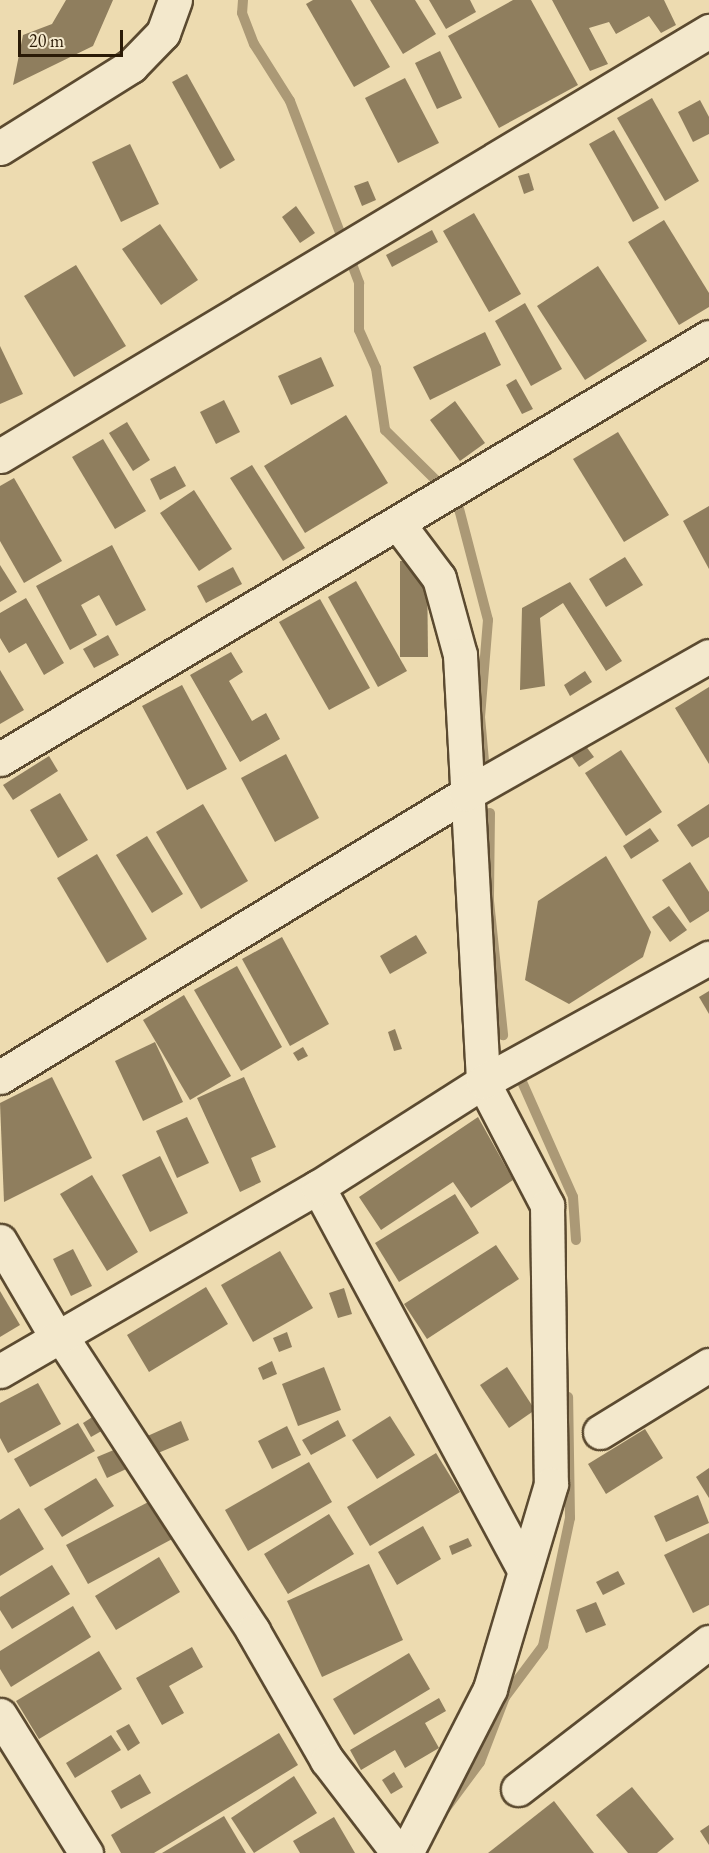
<!DOCTYPE html>
<style>
body{margin:0}
#map{position:relative;width:709px;height:1853px;overflow:hidden;background:#eddbb0;font-family:"EB Garamond",serif}
div>[style]{position:absolute}
.stream>*{height:10px;margin:-5px;padding:0 5px;transform-origin:5px;border-radius:5px;background:#ab9976}
.building>*{inset:0;background:#8f7e5e}
.roads{filter:drop-shadow(2px 0 #5b4a30) drop-shadow(-2px 0 #5b4a30) drop-shadow(0 2px #5b4a30) drop-shadow(0 -2px #5b4a30)}
.minor>*{height:33px;margin:-16.5px;padding:0 16.5px;transform-origin:16.5px;border-radius:16.5px;background:#f3e8cc}
span{translate:-50% -50%;white-space:nowrap;text-align:center;line-height:1.15;-webkit-text-stroke:5px #f3e8cc;paint-order:stroke}
.scale{position:absolute;left:18px;top:30px;width:105px;height:27px;box-sizing:border-box;border:3px solid #2a1a06;border-top:0;padding-left:8px;font-size:18px;line-height:21px;white-space:nowrap;color:#2a1a06;-webkit-text-stroke:4px #f3e8cc;paint-order:stroke}
</style>
<div id="map">
<div class="stream">
<i style="left:243px;top:0;width:13px;rotate:94deg"></i>
<i style="left:242px;top:13px;width:33px;rotate:69deg"></i>
<i style="left:254px;top:44px;width:67px;rotate:57.7deg"></i>
<i style="left:290px;top:101px;width:195px;rotate:69.2deg"></i>
<i style="left:359px;top:283px;width:47px;rotate:90deg"></i>
<i style="left:359px;top:330px;width:42px;rotate:65.9deg"></i>
<i style="left:376px;top:368px;width:63px;rotate:81.7deg"></i>
<i style="left:385px;top:430px;width:101px;rotate:44.6deg"></i>
<i style="left:457px;top:501px;width:123px;rotate:75.4deg"></i>
<i style="left:488px;top:620px;width:97px;rotate:94.7deg"></i>
<i style="left:480px;top:717px;width:55px;rotate:84.8deg"></i>
<i style="left:490px;top:813px;width:88px;rotate:90.7deg"></i>
<i style="left:489px;top:901px;width:135px;rotate:84deg"></i>
<i style="left:519px;top:1075px;width:133px;rotate:66.1deg"></i>
<i style="left:573px;top:1197px;width:43px;rotate:86deg"></i>
<i style="left:443px;top:1812px;width:62px;rotate:-53.5deg"></i>
<i style="left:480px;top:1762px;width:70px;rotate:-69deg"></i>
<i style="left:505px;top:1697px;width:64px;rotate:-53.3deg"></i>
<i style="left:543px;top:1646px;width:131px;rotate:-78.1deg"></i>
<i style="left:570px;top:1518px;width:121px;rotate:-90.9deg"></i>
</div>
<div class="building">
<i style="clip-path:polygon(66px 0,113px 0,93px 46px,13px 85px,23px 35px,52px 24px)"></i>
<i style="clip-path:polygon(313px 0,351px 0,390px 67px,354px 87px,306px 4px)"></i>
<i style="clip-path:polygon(370px 0,415px 0,436px 34px,403px 54px)"></i>
<i style="clip-path:polygon(429px 0,470px 0,476px 12px,446px 29px)"></i>
<i style="clip-path:polygon(513px 0,531px 0,578px 85px,499px 128px,448px 36px)"></i>
<i style="clip-path:polygon(552px 0,664px 0,676px 25px,661px 33px,649px 16px,616px 34px,609px 22px,589px 28px,608px 64px,590px 71px)"></i>
<i style="clip-path:polygon(440px 51px,462px 98px,437px 109px,415px 63px)"></i>
<i style="clip-path:polygon(187px 74px,235px 160px,220px 169px,172px 82px)"></i>
<i style="clip-path:polygon(405px 78px,439px 143px,398px 163px,365px 98px)"></i>
<i style="clip-path:polygon(652px 98px,699px 181px,665px 201px,617px 118px)"></i>
<i style="clip-path:polygon(700px 100px,709px 117px,709px 134px,693px 142px,678px 112px)"></i>
<i style="clip-path:polygon(614px 130px,659px 208px,633px 222px,589px 144px)"></i>
<i style="clip-path:polygon(130px 144px,159px 204px,121px 222px,92px 162px)"></i>
<i style="clip-path:polygon(529px 173px,534px 190px,524px 194px,518px 176px)"></i>
<i style="clip-path:polygon(368px 181px,376px 200px,362px 206px,354px 186px)"></i>
<i style="clip-path:polygon(296px 206px,315px 233px,300px 243px,282px 217px)"></i>
<i style="clip-path:polygon(474px 213px,521px 294px,489px 312px,443px 231px)"></i>
<i style="clip-path:polygon(664px 220px,709px 293px,709px 307px,679px 325px,628px 242px)"></i>
<i style="clip-path:polygon(160px 224px,198px 280px,161px 305px,122px 249px)"></i>
<i style="clip-path:polygon(432px 230px,438px 242px,392px 267px,386px 255px)"></i>
<i style="clip-path:polygon(76px 265px,126px 346px,74px 377px,24px 296px)"></i>
<i style="clip-path:polygon(598px 266px,647px 341px,585px 380px,537px 306px)"></i>
<i style="clip-path:polygon(525px 303px,562px 369px,531px 386px,495px 321px)"></i>
<i style="clip-path:polygon(485px 332px,501px 365px,430px 400px,413px 367px)"></i>
<i style="clip-path:polygon(0 346px,23px 394px,0 404px)"></i>
<i style="clip-path:polygon(321px 357px,334px 386px,291px 405px,278px 376px)"></i>
<i style="clip-path:polygon(516px 379px,533px 409px,522px 414px,506px 385px)"></i>
<i style="clip-path:polygon(224px 400px,240px 432px,216px 444px,200px 412px)"></i>
<i style="clip-path:polygon(455px 401px,485px 443px,460px 461px,430px 420px)"></i>
<i style="clip-path:polygon(346px 415px,388px 483px,305px 533px,264px 466px)"></i>
<i style="clip-path:polygon(127px 422px,150px 460px,133px 471px,109px 433px)"></i>
<i style="clip-path:polygon(618px 432px,669px 515px,624px 542px,573px 459px)"></i>
<i style="clip-path:polygon(103px 439px,146px 511px,115px 529px,72px 457px)"></i>
<i style="clip-path:polygon(252px 465px,305px 548px,283px 561px,230px 478px)"></i>
<i style="clip-path:polygon(175px 466px,186px 486px,160px 500px,150px 479px)"></i>
<i style="clip-path:polygon(14px 478px,62px 561px,24px 583px,0 541px,0 486px)"></i>
<i style="clip-path:polygon(194px 490px,232px 549px,199px 571px,160px 513px)"></i>
<i style="clip-path:polygon(709px 506px,709px 569px,683px 521px)"></i>
<i style="clip-path:polygon(112px 545px,146px 610px,116px 626px,99px 595px,81px 605px,97px 635px,70px 650px,36px 586px)"></i>
<i style="clip-path:polygon(625px 557px,643px 585px,606px 607px,589px 579px)"></i>
<i style="clip-path:polygon(400px 561px,427px 561px,428px 657px,400px 657px)"></i>
<i style="clip-path:polygon(0 565px,17px 592px,0 602px)"></i>
<i style="clip-path:polygon(233px 567px,242px 584px,206px 603px,197px 586px)"></i>
<i style="clip-path:polygon(356px 581px,407px 671px,378px 687px,328px 597px)"></i>
<i style="clip-path:polygon(570px 582px,622px 661px,606px 671px,563px 603px,540px 618px,545px 686px,520px 690px,522px 608px)"></i>
<i style="clip-path:polygon(26px 598px,64px 663px,44px 675px,26px 643px,9px 653px,0 638px,0 613px)"></i>
<i style="clip-path:polygon(320px 599px,370px 688px,329px 710px,279px 622px)"></i>
<i style="clip-path:polygon(108px 635px,119px 655px,94px 668px,83px 649px)"></i>
<i style="clip-path:polygon(231px 652px,243px 672px,229px 681px,252px 721px,266px 713px,280px 739px,240px 762px,190px 675px)"></i>
<i style="clip-path:polygon(0 670px,24px 710px,0 724px)"></i>
<i style="clip-path:polygon(585px 671px,592px 682px,570px 696px,564px 685px)"></i>
<i style="clip-path:polygon(182px 685px,227px 769px,187px 790px,142px 706px)"></i>
<i style="clip-path:polygon(709px 687px,709px 764px,675px 708px)"></i>
<i style="clip-path:polygon(585px 745px,594px 757px,579px 767px,570px 754px)"></i>
<i style="clip-path:polygon(621px 750px,662px 812px,626px 836px,585px 773px)"></i>
<i style="clip-path:polygon(286px 754px,319px 818px,275px 842px,241px 778px)"></i>
<i style="clip-path:polygon(49px 756px,58px 771px,13px 800px,3px 785px)"></i>
<i style="clip-path:polygon(60px 793px,88px 840px,58px 858px,30px 810px)"></i>
<i style="clip-path:polygon(203px 804px,248px 881px,201px 909px,156px 832px)"></i>
<i style="clip-path:polygon(709px 804px,709px 837px,692px 847px,677px 825px)"></i>
<i style="clip-path:polygon(650px 828px,659px 841px,631px 859px,623px 846px)"></i>
<i style="clip-path:polygon(147px 836px,183px 894px,152px 913px,116px 855px)"></i>
<i style="clip-path:polygon(97px 854px,147px 939px,107px 963px,57px 878px)"></i>
<i style="clip-path:polygon(606px 856px,651px 932px,643px 957px,569px 1004px,525px 980px,538px 901px)"></i>
<i style="clip-path:polygon(690px 862px,709px 892px,709px 911px,690px 923px,662px 880px)"></i>
<i style="clip-path:polygon(669px 906px,687px 930px,670px 942px,652px 917px)"></i>
<i style="clip-path:polygon(416px 935px,427px 953px,390px 974px,380px 956px)"></i>
<i style="clip-path:polygon(282px 937px,329px 1024px,290px 1046px,242px 959px)"></i>
<i style="clip-path:polygon(237px 966px,282px 1047px,241px 1071px,194px 990px)"></i>
<i style="clip-path:polygon(709px 991px,709px 1014px,699px 997px)"></i>
<i style="clip-path:polygon(184px 995px,231px 1076px,190px 1100px,143px 1020px)"></i>
<i style="clip-path:polygon(395px 1029px,402px 1049px,394px 1051px,388px 1032px)"></i>
<i style="clip-path:polygon(155px 1042px,183px 1102px,143px 1121px,115px 1061px)"></i>
<i style="clip-path:polygon(303px 1047px,308px 1056px,298px 1061px,293px 1053px)"></i>
<i style="clip-path:polygon(52px 1077px,92px 1158px,4px 1202px,0 1103px)"></i>
<i style="clip-path:polygon(244px 1077px,276px 1147px,251px 1158px,261px 1182px,240px 1192px,197px 1098px)"></i>
<i style="clip-path:polygon(187px 1117px,209px 1163px,177px 1178px,156px 1131px)"></i>
<i style="clip-path:polygon(478px 1117px,513px 1180px,471px 1208px,453px 1182px,381px 1230px,359px 1197px)"></i>
<i style="clip-path:polygon(160px 1156px,188px 1213px,150px 1232px,122px 1175px)"></i>
<i style="clip-path:polygon(92px 1175px,138px 1252px,107px 1271px,60px 1194px)"></i>
<i style="clip-path:polygon(455px 1194px,479px 1233px,399px 1282px,375px 1243px)"></i>
<i style="clip-path:polygon(496px 1245px,519px 1279px,427px 1339px,404px 1304px)"></i>
<i style="clip-path:polygon(73px 1249px,92px 1286px,71px 1296px,53px 1259px)"></i>
<i style="clip-path:polygon(280px 1251px,313px 1308px,253px 1342px,221px 1285px)"></i>
<i style="clip-path:polygon(206px 1287px,228px 1324px,149px 1372px,127px 1335px)"></i>
<i style="clip-path:polygon(344px 1288px,352px 1314px,338px 1318px,329px 1293px)"></i>
<i style="clip-path:polygon(0 1291px,20px 1325px,0 1337px)"></i>
<i style="clip-path:polygon(287px 1332px,292px 1347px,279px 1352px,273px 1338px)"></i>
<i style="clip-path:polygon(272px 1361px,277px 1374px,263px 1380px,258px 1368px)"></i>
<i style="clip-path:polygon(324px 1367px,341px 1410px,298px 1426px,282px 1384px)"></i>
<i style="clip-path:polygon(507px 1367px,535px 1410px,509px 1428px,480px 1385px)"></i>
<i style="clip-path:polygon(38px 1383px,61px 1424px,8px 1453px,0 1438px,0 1403px)"></i>
<i style="clip-path:polygon(97px 1414px,105px 1429px,91px 1437px,83px 1423px)"></i>
<i style="clip-path:polygon(390px 1416px,415px 1455px,377px 1479px,352px 1440px)"></i>
<i style="clip-path:polygon(338px 1420px,346px 1436px,311px 1455px,302px 1440px)"></i>
<i style="clip-path:polygon(181px 1421px,189px 1440px,151px 1456px,143px 1438px)"></i>
<i style="clip-path:polygon(78px 1423px,95px 1451px,30px 1487px,14px 1459px)"></i>
<i style="clip-path:polygon(287px 1426px,301px 1455px,272px 1469px,258px 1441px)"></i>
<i style="clip-path:polygon(645px 1429px,663px 1458px,606px 1494px,588px 1464px)"></i>
<i style="clip-path:polygon(128px 1444px,137px 1464px,107px 1478px,97px 1457px)"></i>
<i style="clip-path:polygon(436px 1453px,460px 1492px,370px 1546px,347px 1507px)"></i>
<i style="clip-path:polygon(309px 1462px,332px 1502px,248px 1551px,225px 1510px)"></i>
<i style="clip-path:polygon(709px 1468px,709px 1498px,696px 1477px)"></i>
<i style="clip-path:polygon(96px 1478px,114px 1506px,62px 1537px,44px 1509px)"></i>
<i style="clip-path:polygon(698px 1495px,709px 1523px,666px 1542px,654px 1516px)"></i>
<i style="clip-path:polygon(156px 1498px,176px 1537px,88px 1584px,66px 1545px)"></i>
<i style="clip-path:polygon(19px 1508px,44px 1549px,0 1576px,0 1520px)"></i>
<i style="clip-path:polygon(329px 1514px,354px 1554px,288px 1594px,264px 1554px)"></i>
<i style="clip-path:polygon(423px 1526px,441px 1559px,397px 1585px,378px 1552px)"></i>
<i style="clip-path:polygon(709px 1533px,709px 1605px,693px 1613px,664px 1555px)"></i>
<i style="clip-path:polygon(468px 1538px,472px 1546px,452px 1555px,449px 1546px)"></i>
<i style="clip-path:polygon(159px 1557px,180px 1592px,116px 1630px,95px 1596px)"></i>
<i style="clip-path:polygon(369px 1564px,403px 1640px,322px 1677px,287px 1601px)"></i>
<i style="clip-path:polygon(52px 1565px,70px 1594px,12px 1629px,0 1610px,0 1597px)"></i>
<i style="clip-path:polygon(618px 1571px,625px 1584px,603px 1595px,596px 1582px)"></i>
<i style="clip-path:polygon(596px 1602px,606px 1625px,586px 1633px,576px 1610px)"></i>
<i style="clip-path:polygon(73px 1606px,91px 1637px,11px 1687px,0 1669px,0 1651px)"></i>
<i style="clip-path:polygon(192px 1647px,203px 1667px,169px 1686px,184px 1713px,162px 1725px,136px 1678px)"></i>
<i style="clip-path:polygon(99px 1651px,122px 1689px,39px 1739px,16px 1701px)"></i>
<i style="clip-path:polygon(409px 1653px,430px 1689px,354px 1735px,333px 1699px)"></i>
<i style="clip-path:polygon(439px 1698px,446px 1711px,425px 1723px,439px 1748px,405px 1768px,395px 1750px,361px 1770px,350px 1750px)"></i>
<i style="clip-path:polygon(129px 1724px,140px 1743px,128px 1751px,116px 1731px)"></i>
<i style="clip-path:polygon(279px 1733px,298px 1765px,154px 1853px,121px 1853px,111px 1835px)"></i>
<i style="clip-path:polygon(111px 1735px,121px 1750px,75px 1778px,66px 1763px)"></i>
<i style="clip-path:polygon(394px 1772px,403px 1787px,391px 1794px,382px 1780px)"></i>
<i style="clip-path:polygon(140px 1774px,151px 1793px,121px 1809px,111px 1791px)"></i>
<i style="clip-path:polygon(294px 1776px,317px 1813px,254px 1853px,231px 1818px)"></i>
<i style="clip-path:polygon(632px 1787px,674px 1839px,657px 1853px,628px 1853px,596px 1815px)"></i>
<i style="clip-path:polygon(554px 1801px,594px 1853px,488px 1853px)"></i>
<i style="clip-path:polygon(224px 1816px,246px 1853px,162px 1853px)"></i>
<i style="clip-path:polygon(334px 1817px,355px 1853px,300px 1853px,293px 1841px)"></i>
<i style="clip-path:polygon(709px 1825px,709px 1845px,700px 1831px)"></i>
</div>
<div class="roads">
<div class="minor">
<i style="left:0;top:148px;width:155px;rotate:-32deg"></i>
<i style="left:131px;top:66px;width:46px;rotate:-45.9deg"></i>
<i style="left:163px;top:33px;width:35px;rotate:-70deg"></i>
<i style="left:0;top:456px;width:827px;rotate:-30.94deg"></i>
<i style="left:399px;top:525px;width:66px;rotate:53deg"></i>
<i style="left:439px;top:578px;width:80px;rotate:74.7deg"></i>
<i style="left:460px;top:655px;width:428px;rotate:86.9deg"></i>
<i style="left:483px;top:1082px;width:139px;rotate:62.5deg"></i>
<i style="left:547px;top:1205px;width:279px;rotate:89.2deg"></i>
<i style="left:551px;top:1484px;width:214px;rotate:106.6deg"></i>
<i style="left:490px;top:1689px;width:184px;rotate:117.1deg"></i>
<i style="left:0;top:759px;width:825px;rotate:-30.76deg"></i>
<i style="left:0;top:1077px;width:545px;rotate:-31.27deg"></i>
<i style="left:466px;top:794px;width:279px;rotate:-29.6deg"></i>
<i style="left:318px;top:1187px;width:432px;rotate:61.7deg"></i>
<i style="left:0;top:1241px;width:113px;rotate:59.6deg"></i>
<i style="left:61px;top:1336px;width:352px;rotate:56.9deg"></i>
<i style="left:253px;top:1631px;width:149px;rotate:60.2deg"></i>
<i style="left:327px;top:1760px;width:117px;rotate:52.6deg"></i>
<i style="left:0;top:1371px;width:367px;rotate:-30.1deg"></i>
<i style="left:318px;top:1187px;width:196px;rotate:-32.5deg"></i>
<i style="left:483px;top:1082px;width:258px;rotate:-28.8deg"></i>
<i style="left:600px;top:1432px;width:128px;rotate:-31.6deg"></i>
<i style="left:0;top:1715px;width:163px;rotate:58.1deg"></i>
<i style="left:518px;top:1789px;width:241px;rotate:-37.6deg"></i>
</div>
</div>
<div class="scale">20 m</div>
</div>
